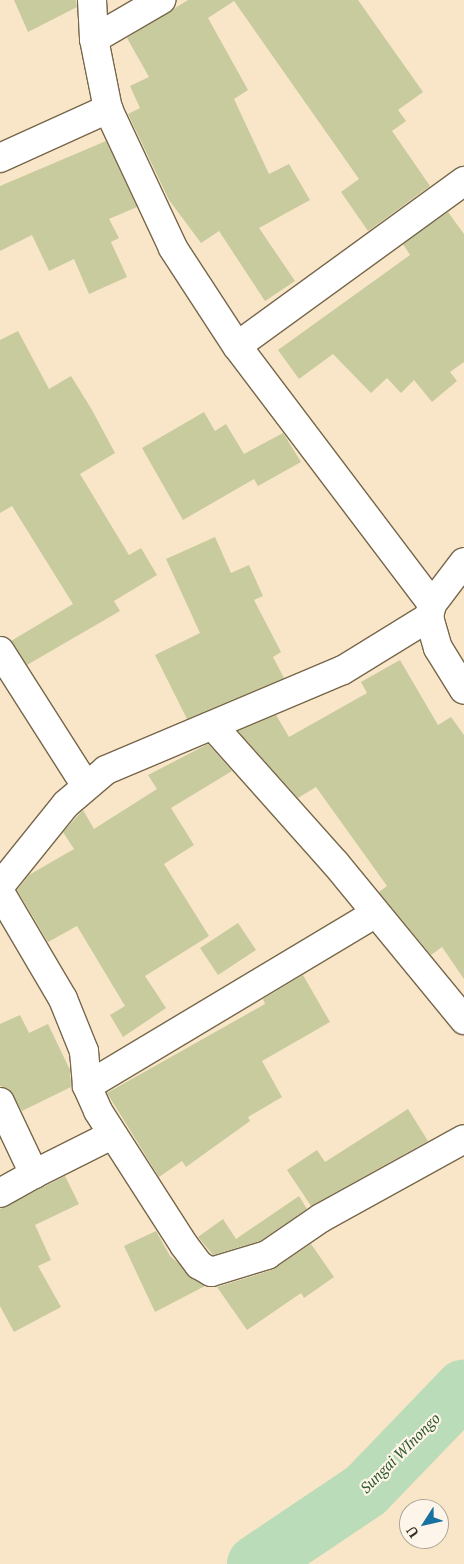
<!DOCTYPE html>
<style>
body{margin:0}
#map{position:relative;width:464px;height:1564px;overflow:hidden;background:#f9e6c8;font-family:"PT Serif",serif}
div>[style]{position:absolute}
.river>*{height:58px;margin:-29px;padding:0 29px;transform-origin:29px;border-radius:29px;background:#badcb8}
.building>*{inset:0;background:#c7cb9d}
.roads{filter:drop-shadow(1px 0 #77674b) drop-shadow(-1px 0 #77674b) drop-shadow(0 1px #77674b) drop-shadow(0 -1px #77674b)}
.street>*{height:28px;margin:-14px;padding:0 14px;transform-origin:14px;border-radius:14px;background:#fff}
span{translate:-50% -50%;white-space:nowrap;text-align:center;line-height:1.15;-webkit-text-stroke:4.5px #fdf5e9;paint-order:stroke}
.water-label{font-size:15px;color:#295728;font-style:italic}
.north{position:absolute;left:399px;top:1499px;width:50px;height:50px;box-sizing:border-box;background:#fdf5e9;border:1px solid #ada599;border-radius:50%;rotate:235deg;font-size:14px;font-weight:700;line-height:20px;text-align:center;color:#342d22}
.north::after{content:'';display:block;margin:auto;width:18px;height:22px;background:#1872a1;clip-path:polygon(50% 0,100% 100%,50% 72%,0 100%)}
</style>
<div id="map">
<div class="river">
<i style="left:256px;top:1564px;width:133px;rotate:-33.9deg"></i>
<i style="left:366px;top:1490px;width:141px;rotate:-46.1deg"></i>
</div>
<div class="building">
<i style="clip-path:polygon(14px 0,76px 0,77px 7px,28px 32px)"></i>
<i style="clip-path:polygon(188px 0,358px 0,423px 92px,398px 110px,406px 121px,392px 131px,430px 186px,368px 231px,341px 192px,359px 179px,234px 1px,208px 18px,248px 90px,234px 99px,269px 174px,289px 164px,310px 200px,259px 228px,295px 281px,265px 301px,219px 231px,201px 243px,169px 200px,128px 114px,140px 108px,130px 86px,149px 77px,127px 38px)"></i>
<i style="clip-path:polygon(106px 141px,137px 207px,109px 219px,119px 238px,111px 242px,127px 277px,89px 294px,74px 259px,49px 271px,32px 235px,0 251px,0 186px)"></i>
<i style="clip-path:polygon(448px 212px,464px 234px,464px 362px,450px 372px,457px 381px,432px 402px,414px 380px,401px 393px,387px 378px,371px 393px,333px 354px,299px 379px,278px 350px,410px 255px,403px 244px)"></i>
<i style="clip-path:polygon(18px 331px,49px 389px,71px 376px,92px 410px,115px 453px,80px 474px,129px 555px,141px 548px,157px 575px,114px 601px,120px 611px,27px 665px,11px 641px,73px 604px,12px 506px,0 513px,0 340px)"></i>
<i style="clip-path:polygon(204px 412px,215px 431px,226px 424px,244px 454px,283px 433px,301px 462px,258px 486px,254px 479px,183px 520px,142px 448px)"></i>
<i style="clip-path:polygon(215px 537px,231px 573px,249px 565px,263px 596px,254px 600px,281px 652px,273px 657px,284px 678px,187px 719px,155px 655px,200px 633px,166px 559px)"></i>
<i style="clip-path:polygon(400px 660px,438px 725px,451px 717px,464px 735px,464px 979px,442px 947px,431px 955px,379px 892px,387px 886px,316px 787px,298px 798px,238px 731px,276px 715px,289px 737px,367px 693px,361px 682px)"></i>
<i style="clip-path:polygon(208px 744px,232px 771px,171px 808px,194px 845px,164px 864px,209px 936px,145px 976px,166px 1008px,123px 1037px,110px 1015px,125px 1006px,77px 926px,48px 942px,17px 890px,29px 875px,74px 849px,63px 832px,83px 810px,94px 829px,157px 789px,148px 775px)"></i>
<i style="clip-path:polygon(238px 923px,256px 950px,218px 975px,200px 948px)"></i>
<i style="clip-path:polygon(303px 975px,330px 1022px,262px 1061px,282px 1097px,248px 1117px,250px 1121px,186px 1167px,182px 1161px,159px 1177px,107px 1093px,265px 1004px,263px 999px)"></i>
<i style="clip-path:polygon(20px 1015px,29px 1033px,48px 1024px,70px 1070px,71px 1087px,22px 1111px,9px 1089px,0 1086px,0 1024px)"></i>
<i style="clip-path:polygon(408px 1109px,428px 1141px,311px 1206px,287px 1170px,317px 1150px,325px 1162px)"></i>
<i style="clip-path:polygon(65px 1176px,79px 1204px,35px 1225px,51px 1260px,38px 1266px,61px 1307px,14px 1332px,0 1306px,0 1209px)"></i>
<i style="clip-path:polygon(299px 1196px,307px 1209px,260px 1241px,213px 1255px,198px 1237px,223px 1219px,236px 1239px)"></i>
<i style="clip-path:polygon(156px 1231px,170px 1256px,205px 1286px,155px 1312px,124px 1246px)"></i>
<i style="clip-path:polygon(311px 1244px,334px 1277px,304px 1298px,301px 1293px,247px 1330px,217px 1287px,272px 1270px)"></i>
</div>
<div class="roads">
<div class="street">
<i style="left:92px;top:0;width:39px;rotate:87deg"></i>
<i style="left:94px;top:39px;width:71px;rotate:78.7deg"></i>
<i style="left:108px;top:109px;width:153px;rotate:64.9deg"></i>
<i style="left:173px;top:248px;width:117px;rotate:56.9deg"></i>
<i style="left:237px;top:346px;width:323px;rotate:52.9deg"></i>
<i style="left:94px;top:39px;width:78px;rotate:-30.2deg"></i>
<i style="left:0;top:158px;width:119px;rotate:-24.4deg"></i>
<i style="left:237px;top:346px;width:281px;rotate:-36deg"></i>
<i style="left:464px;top:562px;width:53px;rotate:127.3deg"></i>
<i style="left:432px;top:604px;width:13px;rotate:103deg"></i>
<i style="left:429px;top:617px;width:32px;rotate:74deg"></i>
<i style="left:438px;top:648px;width:49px;rotate:58.2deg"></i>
<i style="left:0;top:651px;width:160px;rotate:57.5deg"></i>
<i style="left:213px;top:726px;width:185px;rotate:48.3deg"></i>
<i style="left:336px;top:864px;width:202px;rotate:50.6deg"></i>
<i style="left:0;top:886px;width:105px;rotate:-51.2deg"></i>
<i style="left:66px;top:804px;width:52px;rotate:-40.4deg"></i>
<i style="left:106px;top:770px;width:257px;rotate:-22.9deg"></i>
<i style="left:343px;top:670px;width:101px;rotate:-31.6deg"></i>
<i style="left:0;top:892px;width:124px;rotate:59.5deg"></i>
<i style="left:63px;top:999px;width:56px;rotate:68deg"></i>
<i style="left:84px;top:1051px;width:35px;rotate:85deg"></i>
<i style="left:87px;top:1086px;width:27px;rotate:66deg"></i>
<i style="left:98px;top:1111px;width:159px;rotate:57.3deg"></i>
<i style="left:184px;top:1245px;width:25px;rotate:53deg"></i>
<i style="left:199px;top:1265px;width:14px;rotate:30deg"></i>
<i style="left:211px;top:1272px;width:59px;rotate:-16.9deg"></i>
<i style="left:267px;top:1255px;width:65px;rotate:-34.4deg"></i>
<i style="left:321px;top:1218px;width:163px;rotate:-28.9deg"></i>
<i style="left:87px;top:1086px;width:335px;rotate:-30.9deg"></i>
<i style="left:0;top:1102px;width:80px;rotate:64.7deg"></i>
<i style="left:34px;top:1174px;width:87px;rotate:-26.6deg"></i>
<i style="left:0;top:1193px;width:39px;rotate:-29deg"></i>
</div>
</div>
<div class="water-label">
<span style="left:400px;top:1453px;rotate:-45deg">Sungai WInongo</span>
</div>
<div class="north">U</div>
</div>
